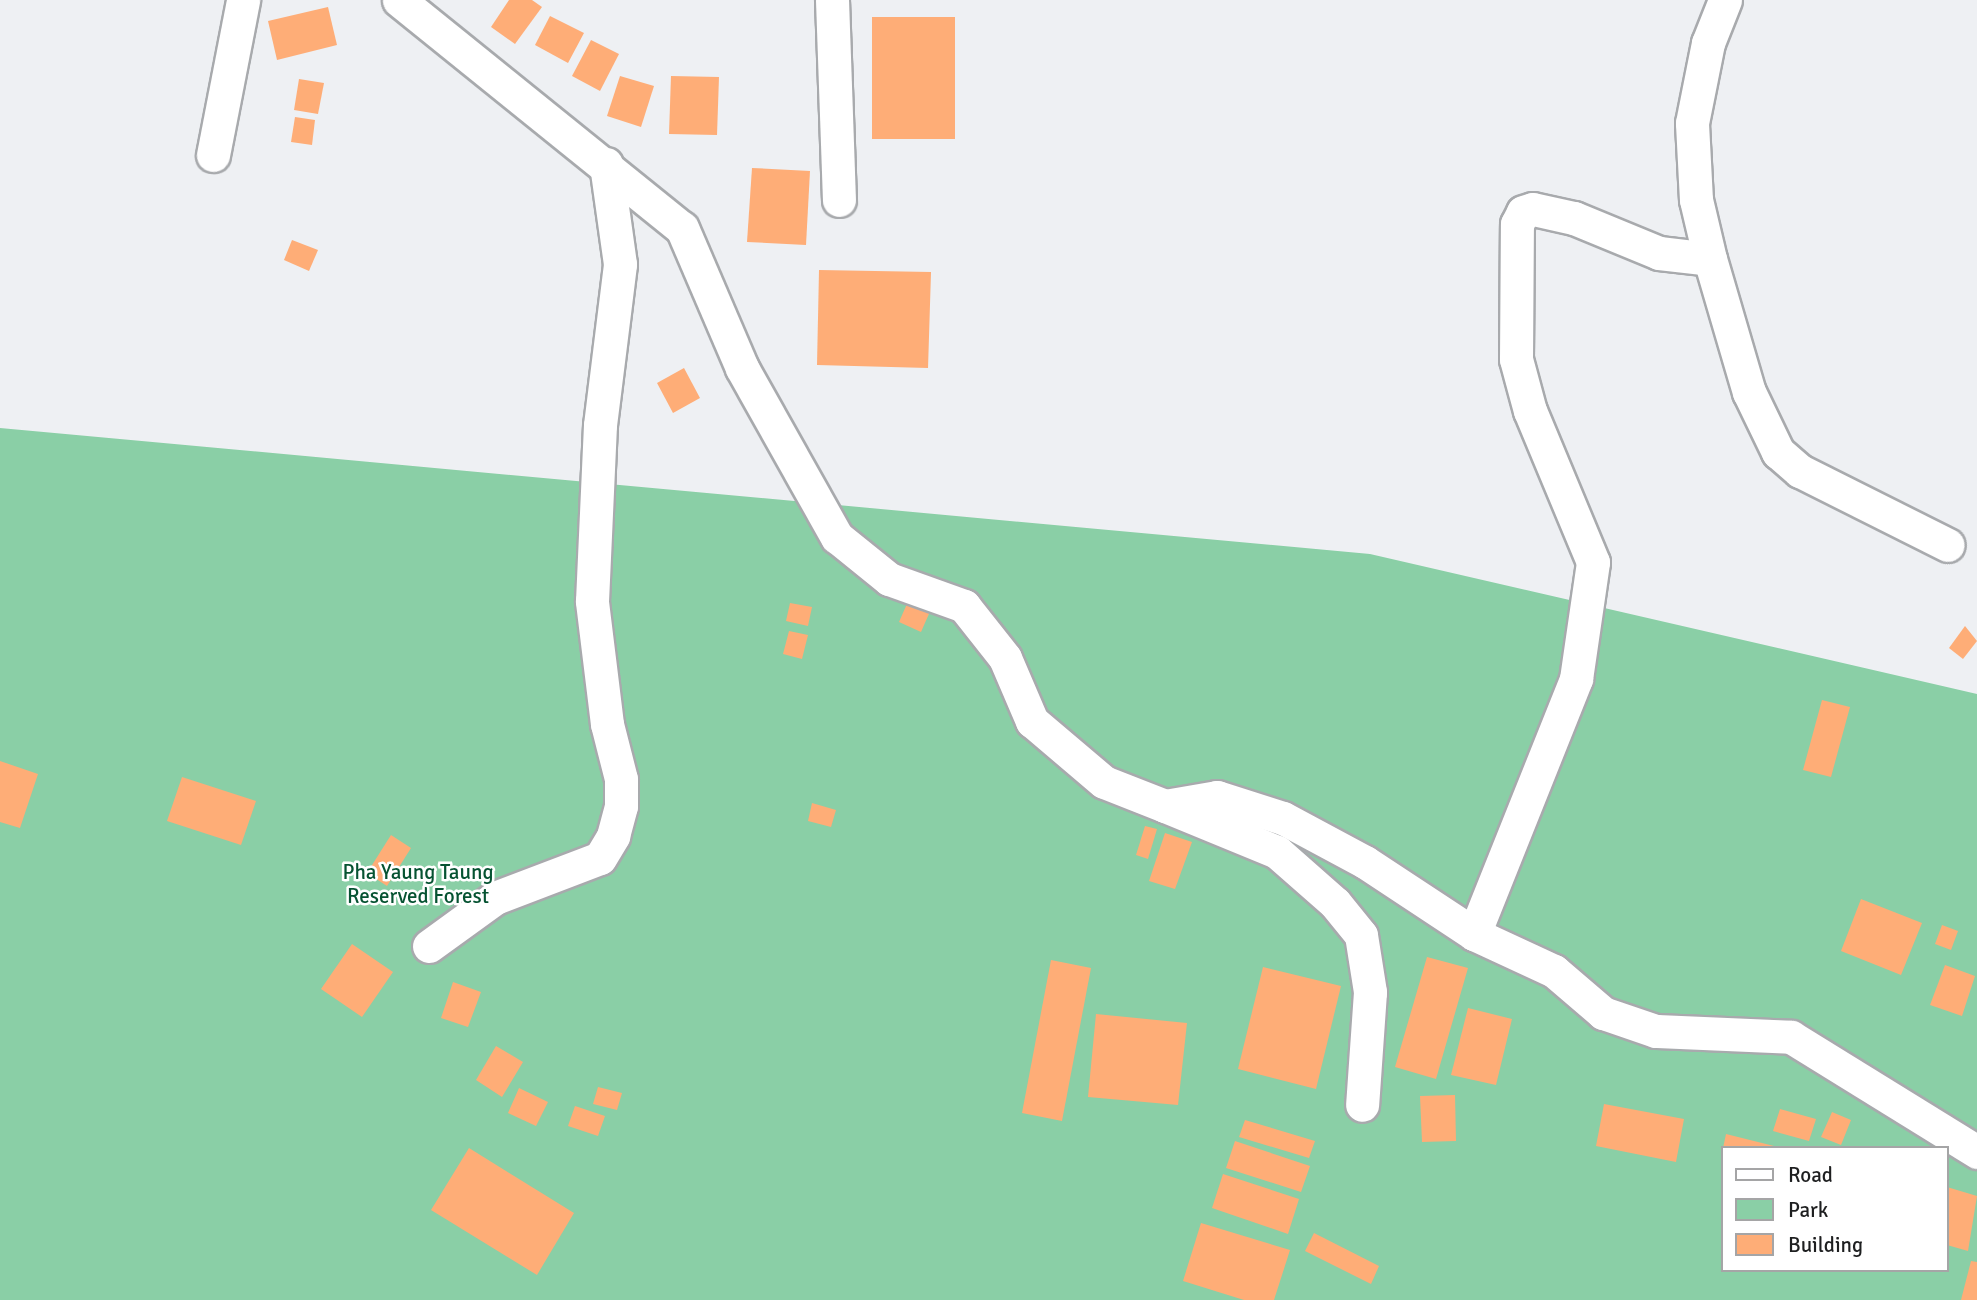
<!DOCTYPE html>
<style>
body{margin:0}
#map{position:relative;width:1977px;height:1300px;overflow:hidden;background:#eef0f3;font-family:Signika,sans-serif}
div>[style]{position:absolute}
.green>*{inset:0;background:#8acfa6}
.building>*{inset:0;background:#fead77}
.roads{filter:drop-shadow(2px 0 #a8aaad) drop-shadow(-2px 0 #a8aaad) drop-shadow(0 2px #a8aaad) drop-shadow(0 -2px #a8aaad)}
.street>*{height:33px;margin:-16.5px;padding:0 16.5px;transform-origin:16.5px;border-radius:16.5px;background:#fff}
span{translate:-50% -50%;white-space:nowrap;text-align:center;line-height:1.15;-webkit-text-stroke:5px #fff;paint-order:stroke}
.park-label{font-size:21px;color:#065332}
.legend{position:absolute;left:1721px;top:1146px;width:228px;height:126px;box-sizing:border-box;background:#fff;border:2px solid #a5a5a6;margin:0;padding:9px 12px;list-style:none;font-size:21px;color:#1e1f20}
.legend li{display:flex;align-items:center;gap:14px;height:35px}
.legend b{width:35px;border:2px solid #a5a5a6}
</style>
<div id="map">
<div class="green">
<i style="clip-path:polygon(evenodd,0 428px,1370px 554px,1977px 694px,1977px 1300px,0 1300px,0 428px,1723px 1148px,1947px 1148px,1947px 1270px,1723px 1270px,1723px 1148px)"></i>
</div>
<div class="building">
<i style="clip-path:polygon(509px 0,532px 0,542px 7px,515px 44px,491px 27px)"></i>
<i style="clip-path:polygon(328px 7px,337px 45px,277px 60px,268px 21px)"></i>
<i style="clip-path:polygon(550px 16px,584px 33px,568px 63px,535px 45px)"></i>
<i style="clip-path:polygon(872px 17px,955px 17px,955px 139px,872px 139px)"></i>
<i style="clip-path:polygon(591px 40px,619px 54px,600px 91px,572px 76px)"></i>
<i style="clip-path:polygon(620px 76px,654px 86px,641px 127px,607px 116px)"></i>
<i style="clip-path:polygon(671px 76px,719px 77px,717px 135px,669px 134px)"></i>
<i style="clip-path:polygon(299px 79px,324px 83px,318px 114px,294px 110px)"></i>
<i style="clip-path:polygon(295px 117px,315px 120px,312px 145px,291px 142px)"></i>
<i style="clip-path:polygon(752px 168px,810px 171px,806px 245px,747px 242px)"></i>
<i style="clip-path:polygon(292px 240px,318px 250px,309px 271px,284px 260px)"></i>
<i style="clip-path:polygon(819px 270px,931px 272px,928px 368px,817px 365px)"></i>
<i style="clip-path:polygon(684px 368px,700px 398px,673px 413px,657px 383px)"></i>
<i style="clip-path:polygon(910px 597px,932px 607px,921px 632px,899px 622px)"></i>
<i style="clip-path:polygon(790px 603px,812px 607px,808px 626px,786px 621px)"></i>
<i style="clip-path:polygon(1965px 626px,1977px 641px,1963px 659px,1949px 648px)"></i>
<i style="clip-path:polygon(789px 631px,808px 635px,802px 659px,783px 654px)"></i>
<i style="clip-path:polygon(1822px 700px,1850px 707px,1831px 777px,1803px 770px)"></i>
<i style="clip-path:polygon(0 761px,38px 774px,20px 828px,0 822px)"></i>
<i style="clip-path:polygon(182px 777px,256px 801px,241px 845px,167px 821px)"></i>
<i style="clip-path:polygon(812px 803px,836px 810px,831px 827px,808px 821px)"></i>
<i style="clip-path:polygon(1145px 826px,1157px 829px,1148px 859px,1136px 855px)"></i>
<i style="clip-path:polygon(1165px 833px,1192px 842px,1175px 889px,1149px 881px)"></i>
<i style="clip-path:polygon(391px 835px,411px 848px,387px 886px,367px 873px)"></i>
<i style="clip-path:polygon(1861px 899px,1922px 923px,1901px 975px,1841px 951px)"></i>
<i style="clip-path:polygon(1942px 925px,1958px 931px,1951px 950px,1935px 944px)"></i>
<i style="clip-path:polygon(352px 944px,393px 972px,362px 1017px,321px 989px)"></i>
<i style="clip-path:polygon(1427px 957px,1468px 968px,1436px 1079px,1395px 1067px)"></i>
<i style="clip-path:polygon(1051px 960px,1091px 968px,1062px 1121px,1022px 1113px)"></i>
<i style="clip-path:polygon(1945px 965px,1975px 976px,1962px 1016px,1930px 1005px)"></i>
<i style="clip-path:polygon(1263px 967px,1341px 986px,1316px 1089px,1238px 1069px)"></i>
<i style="clip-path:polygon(453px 982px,481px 992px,468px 1027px,441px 1018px)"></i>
<i style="clip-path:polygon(1468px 1008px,1512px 1019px,1496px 1085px,1451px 1075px)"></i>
<i style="clip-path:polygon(1096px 1014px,1187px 1023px,1178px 1105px,1088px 1097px)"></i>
<i style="clip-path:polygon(496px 1046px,523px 1062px,502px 1097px,476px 1080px)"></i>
<i style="clip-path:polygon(598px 1087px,622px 1093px,617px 1110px,593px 1104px)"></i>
<i style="clip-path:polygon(519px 1088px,548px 1102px,536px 1126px,508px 1113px)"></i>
<i style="clip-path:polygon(1455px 1095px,1456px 1141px,1422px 1142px,1420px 1096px)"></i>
<i style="clip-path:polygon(1604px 1104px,1684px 1119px,1676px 1162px,1596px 1146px)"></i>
<i style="clip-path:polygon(575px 1106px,605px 1116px,598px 1136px,568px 1126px)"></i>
<i style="clip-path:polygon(1780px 1109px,1816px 1119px,1809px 1141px,1773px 1131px)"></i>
<i style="clip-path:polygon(1832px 1112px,1851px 1120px,1841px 1145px,1821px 1137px)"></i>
<i style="clip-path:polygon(1245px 1120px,1315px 1141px,1309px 1158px,1239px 1137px)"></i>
<i style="clip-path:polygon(1726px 1134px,1778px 1147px,1777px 1148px,1723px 1148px)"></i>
<i style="clip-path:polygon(1235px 1141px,1310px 1166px,1301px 1192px,1226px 1168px)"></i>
<i style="clip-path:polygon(469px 1148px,574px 1213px,537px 1275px,431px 1210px)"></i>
<i style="clip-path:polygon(1223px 1174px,1299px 1199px,1288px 1234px,1212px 1208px)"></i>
<i style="clip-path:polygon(1947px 1187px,1977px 1196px,1968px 1251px,1947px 1245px)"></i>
<i style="clip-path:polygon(1201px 1223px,1290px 1250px,1274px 1300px,1244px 1300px,1183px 1281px)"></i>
<i style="clip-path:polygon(1314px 1233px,1379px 1266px,1371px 1284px,1305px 1251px)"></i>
<i style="clip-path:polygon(1971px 1261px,1977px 1262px,1977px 1300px,1961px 1300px)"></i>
</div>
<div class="roads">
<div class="street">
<i style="left:399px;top:0;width:363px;rotate:38.9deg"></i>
<i style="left:682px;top:228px;width:152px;rotate:66.8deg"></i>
<i style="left:742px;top:368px;width:194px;rotate:60.7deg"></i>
<i style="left:837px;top:537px;width:67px;rotate:38.9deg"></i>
<i style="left:889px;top:579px;width:80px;rotate:19.8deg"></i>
<i style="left:964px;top:606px;width:66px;rotate:51.7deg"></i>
<i style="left:1005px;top:658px;width:69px;rotate:66.8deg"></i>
<i style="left:1032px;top:721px;width:94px;rotate:40.3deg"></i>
<i style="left:1104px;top:782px;width:66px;rotate:21.5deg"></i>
<i style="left:1165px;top:806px;width:53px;rotate:-9.8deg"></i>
<i style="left:1217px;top:797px;width:69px;rotate:17.7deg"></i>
<i style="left:1283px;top:818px;width:93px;rotate:28.2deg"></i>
<i style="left:1365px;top:862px;width:131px;rotate:33.4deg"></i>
<i style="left:1474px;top:934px;width:88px;rotate:24.8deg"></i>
<i style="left:1554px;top:971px;width:65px;rotate:40.6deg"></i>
<i style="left:1603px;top:1013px;width:56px;rotate:18.8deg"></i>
<i style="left:1656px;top:1031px;width:135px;rotate:2.5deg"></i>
<i style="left:1791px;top:1037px;width:219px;rotate:31.7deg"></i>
<i style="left:832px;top:0;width:200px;rotate:88deg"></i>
<i style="left:213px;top:155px;width:158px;rotate:-79deg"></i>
<i style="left:1710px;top:259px;width:139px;rotate:73.7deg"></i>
<i style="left:1749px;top:392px;width:67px;rotate:64.2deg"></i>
<i style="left:1778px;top:452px;width:29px;rotate:41deg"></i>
<i style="left:1800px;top:471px;width:165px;rotate:26.6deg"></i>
<i style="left:1165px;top:806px;width:121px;rotate:22.3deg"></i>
<i style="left:1277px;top:852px;width:77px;rotate:41.3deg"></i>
<i style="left:1335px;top:903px;width:41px;rotate:50.9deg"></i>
<i style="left:1361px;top:935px;width:58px;rotate:81deg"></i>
<i style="left:1370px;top:992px;width:113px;rotate:94deg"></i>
<i style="left:1474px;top:934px;width:275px;rotate:-68.2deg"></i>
<i style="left:1576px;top:679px;width:118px;rotate:-81.7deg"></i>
<i style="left:1593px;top:562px;width:164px;rotate:-112.6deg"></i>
<i style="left:1530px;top:411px;width:54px;rotate:-105.1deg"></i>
<i style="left:1516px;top:359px;width:135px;rotate:-89.6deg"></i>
<i style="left:1517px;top:224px;width:13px;rotate:-63deg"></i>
<i style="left:1523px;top:212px;width:10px;rotate:-17deg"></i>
<i style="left:1533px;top:209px;width:42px;rotate:12.4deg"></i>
<i style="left:1574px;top:218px;width:92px;rotate:22.4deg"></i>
<i style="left:1659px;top:253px;width:51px;rotate:6.7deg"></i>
<i style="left:1710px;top:259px;width:61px;rotate:-103.3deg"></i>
<i style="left:1696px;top:200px;width:77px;rotate:-93deg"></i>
<i style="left:1692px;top:123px;width:82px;rotate:-78.7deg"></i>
<i style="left:1708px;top:43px;width:46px;rotate:-68.4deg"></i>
<i style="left:429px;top:946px;width:82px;rotate:-36deg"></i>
<i style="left:495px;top:898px;width:112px;rotate:-20.9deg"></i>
<i style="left:600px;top:858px;width:26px;rotate:-59deg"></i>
<i style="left:613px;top:836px;width:31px;rotate:-75deg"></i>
<i style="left:621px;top:806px;width:27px;rotate:-90deg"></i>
<i style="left:621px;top:779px;width:57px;rotate:-104.3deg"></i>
<i style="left:607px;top:724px;width:124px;rotate:-97deg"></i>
<i style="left:592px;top:601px;width:176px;rotate:-87.4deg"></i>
<i style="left:600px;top:425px;width:162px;rotate:-82.9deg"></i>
<i style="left:620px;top:264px;width:101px;rotate:-98deg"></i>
</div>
</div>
<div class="park-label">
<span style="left:418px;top:884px">Pha Yaung Taung<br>Reserved Forest</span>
</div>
<ul class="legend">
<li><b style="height:9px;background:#fff"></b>Road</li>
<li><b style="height:19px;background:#8acfa6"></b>Park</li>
<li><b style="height:19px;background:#fead77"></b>Building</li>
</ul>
</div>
